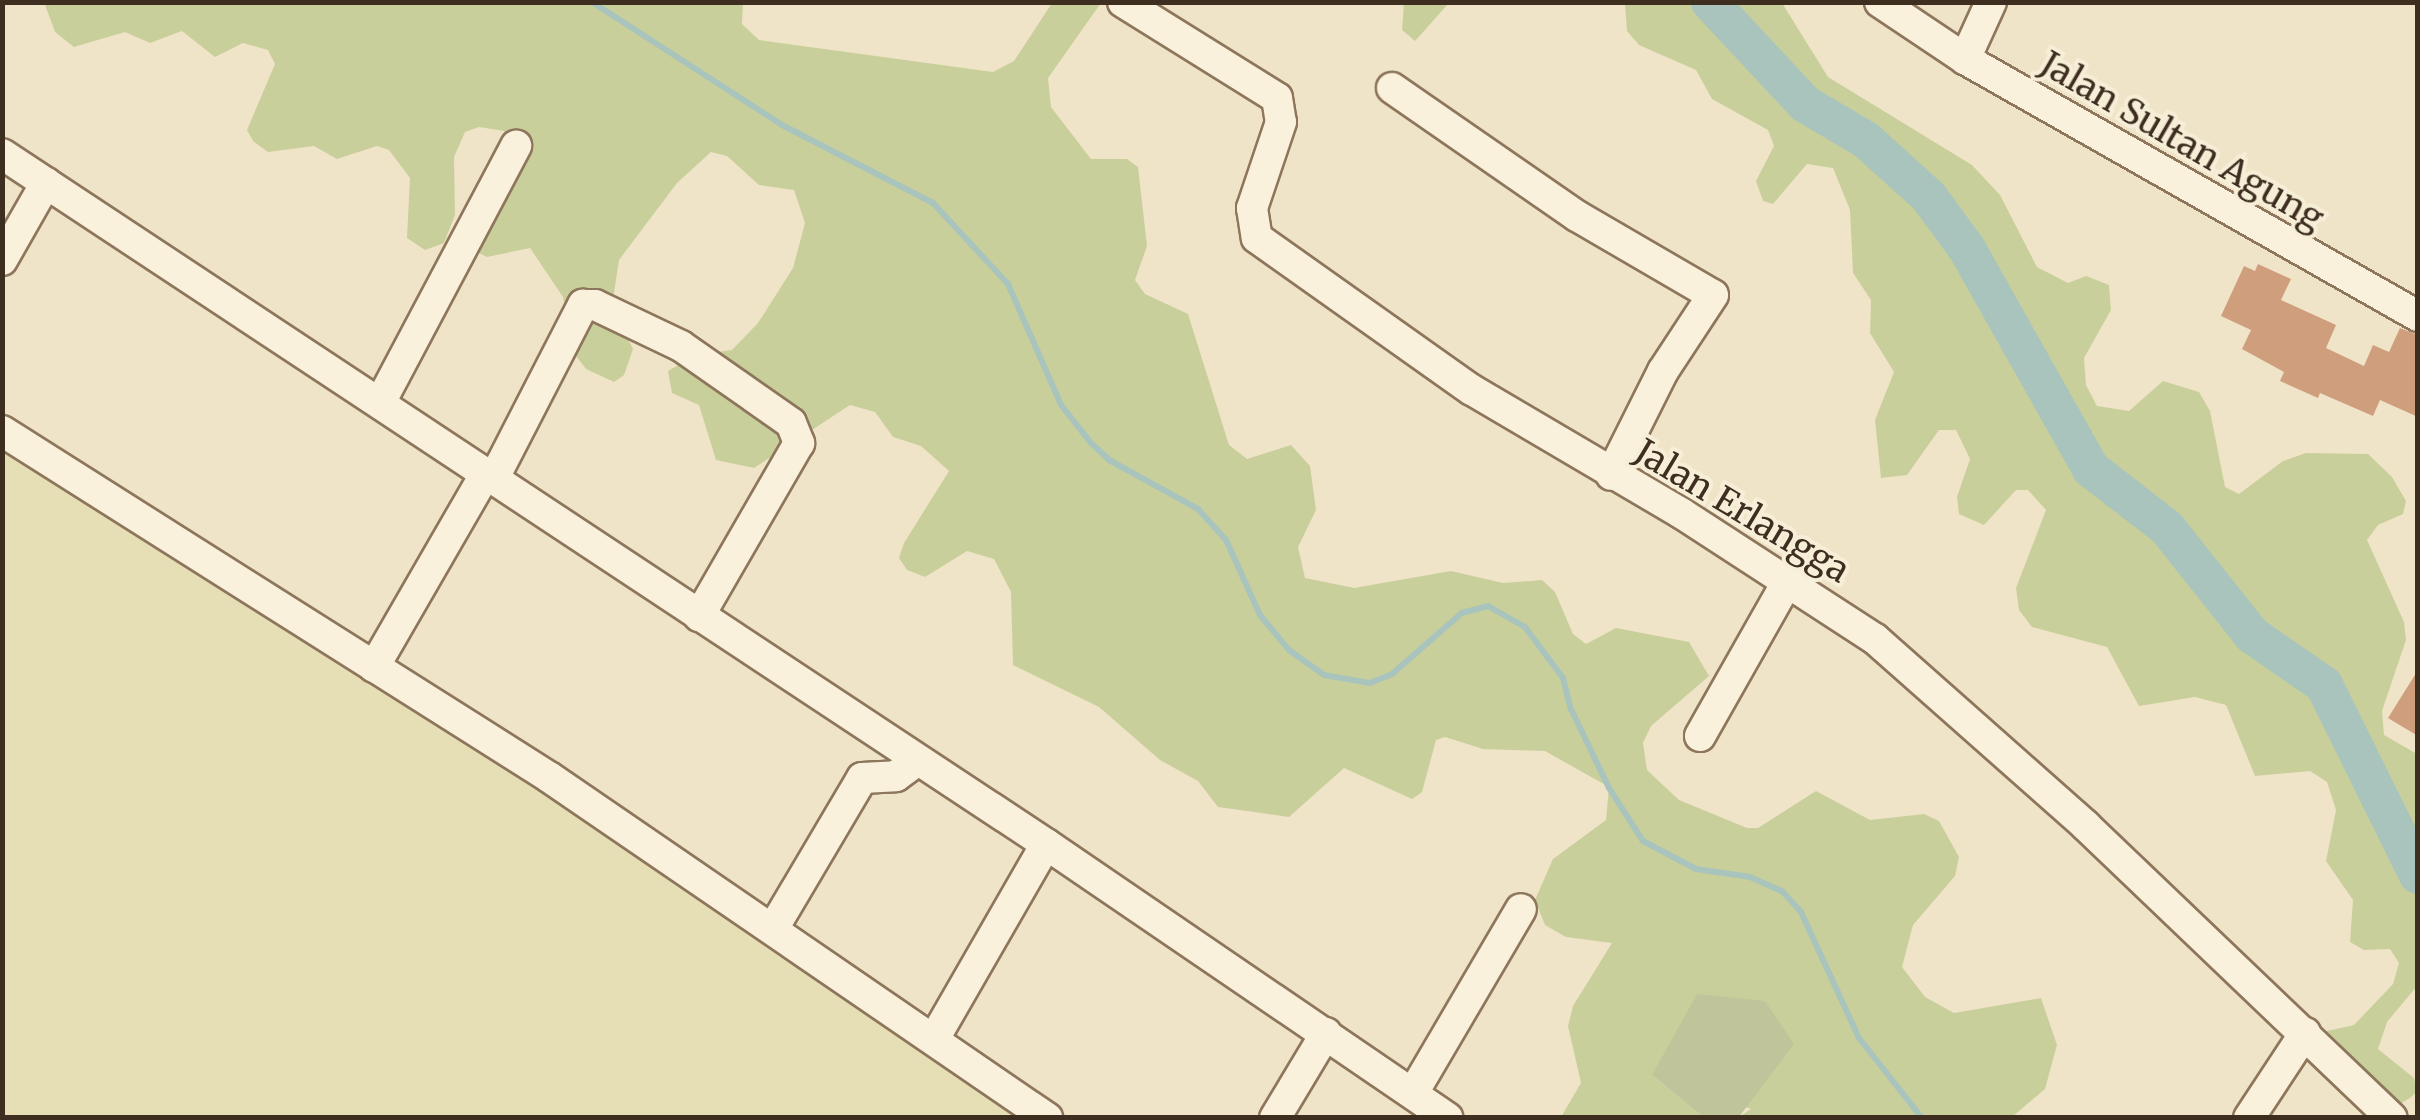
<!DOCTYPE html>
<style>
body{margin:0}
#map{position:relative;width:2420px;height:1120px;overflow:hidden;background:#f0e4c8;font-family:Merriweather,serif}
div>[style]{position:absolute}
.farmland>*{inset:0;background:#e6deb5}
.green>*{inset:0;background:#c9cf9b}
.cemetery>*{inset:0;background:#bfc49a}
.stream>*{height:6px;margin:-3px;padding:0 3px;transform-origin:3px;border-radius:3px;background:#a9c4bc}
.river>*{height:38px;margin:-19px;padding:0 19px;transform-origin:19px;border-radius:19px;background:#a9c4bc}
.building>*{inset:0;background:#cf9f7d}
.roads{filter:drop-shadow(2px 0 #8d765c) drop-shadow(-2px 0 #8d765c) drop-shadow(0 2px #8d765c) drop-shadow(0 -2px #8d765c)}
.minor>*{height:30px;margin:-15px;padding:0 15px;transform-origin:15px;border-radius:15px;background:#faf1dc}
span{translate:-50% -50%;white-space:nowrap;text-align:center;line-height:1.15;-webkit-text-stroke:8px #f7eed8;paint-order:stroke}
.street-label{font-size:35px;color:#3d2e20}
.frame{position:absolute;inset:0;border:5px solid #3d2e20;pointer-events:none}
</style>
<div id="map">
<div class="farmland">
<i style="clip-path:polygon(2px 431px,1047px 1117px,3px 1117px)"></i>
</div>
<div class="green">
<i style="clip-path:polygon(44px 2px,743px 3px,742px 24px,759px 40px,993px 72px,1014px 61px,1052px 3px,1101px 3px,1048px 78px,1051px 107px,1091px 159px,1127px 159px,1138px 167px,1147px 246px,1135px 280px,1145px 294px,1188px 314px,1229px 445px,1247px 459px,1291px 445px,1310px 466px,1316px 510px,1298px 547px,1305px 578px,1354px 588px,1451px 571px,1503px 583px,1542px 580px,1555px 592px,1573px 634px,1586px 644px,1616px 628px,1689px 642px,1709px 676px,1651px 726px,1643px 743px,1647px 770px,1679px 800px,1747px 828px,1758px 828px,1816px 791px,1870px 820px,1924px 814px,1939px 821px,1959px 857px,1955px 876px,1913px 925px,1902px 967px,1925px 997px,1954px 1013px,2041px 998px,2057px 1045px,2045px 1089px,2012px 1117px,1739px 1117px,1751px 1109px,1652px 1075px,1703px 1117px,1561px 1117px,1581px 1083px,1568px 1026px,1573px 1006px,1612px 943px,1566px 937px,1545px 925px,1535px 900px,1553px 859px,1606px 820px,1609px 787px,1545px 751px,1483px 749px,1445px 737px,1436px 740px,1422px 792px,1412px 799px,1344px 768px,1289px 817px,1218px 807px,1198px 781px,1160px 760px,1099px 707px,1013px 665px,1011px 592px,994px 559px,967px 551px,925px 577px,907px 570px,899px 558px,904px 543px,949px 471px,921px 446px,893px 437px,875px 412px,850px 405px,754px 468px,716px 460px,699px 405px,672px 393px,668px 371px,695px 355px,732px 350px,758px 323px,793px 268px,805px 223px,794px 190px,759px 185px,727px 156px,711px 152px,677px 183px,619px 260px,612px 306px,633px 349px,624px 375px,614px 382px,586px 369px,573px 352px,563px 297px,530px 248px,487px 257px,475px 251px,520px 148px,504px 131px,479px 127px,465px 132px,454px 157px,455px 215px,444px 243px,425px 250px,407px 238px,410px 178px,389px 150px,377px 146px,337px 159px,314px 146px,268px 152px,253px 141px,247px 130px,275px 64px,268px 50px,243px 43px,215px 57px,182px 31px,150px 43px,125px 32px,74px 47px,55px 32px)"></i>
<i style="clip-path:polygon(1404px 3px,1404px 2px,1449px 3px,1415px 41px,1402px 30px)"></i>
<i style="clip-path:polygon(1625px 3px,1782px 3px,1828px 77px,1972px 165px,2000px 195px,2037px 267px,2068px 283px,2086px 276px,2109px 285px,2111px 310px,2084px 358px,2086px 385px,2097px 406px,2129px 411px,2163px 381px,2199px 392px,2210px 411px,2225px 487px,2239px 494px,2283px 461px,2306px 453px,2368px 454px,2392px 477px,2406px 501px,2403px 514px,2378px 525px,2367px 540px,2404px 622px,2406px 640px,2382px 711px,2384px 735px,2417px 754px,2418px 985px,2387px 1022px,2378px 1049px,2414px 1078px,2417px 1091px,2410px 1098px,2398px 1105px,2318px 1033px,2354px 1025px,2393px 984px,2399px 963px,2390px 949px,2364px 950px,2350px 942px,2353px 900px,2326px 861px,2336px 810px,2327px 782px,2310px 771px,2255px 776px,2226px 705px,2195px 697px,2139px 706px,2107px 647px,2032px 627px,2019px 610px,2016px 588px,2046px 510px,2028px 490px,2016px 490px,1984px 525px,1959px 514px,1957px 497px,1970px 459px,1956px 430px,1939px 430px,1907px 475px,1881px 478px,1875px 420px,1894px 372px,1870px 333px,1871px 300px,1853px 273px,1850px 210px,1833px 168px,1807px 164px,1773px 204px,1763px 201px,1756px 181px,1774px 146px,1768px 130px,1712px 99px,1696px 70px,1639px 45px,1627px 31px)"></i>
</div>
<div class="cemetery">
<i style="clip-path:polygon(1697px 994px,1765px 1001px,1794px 1044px,1739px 1117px,1703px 1117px,1652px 1075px)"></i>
</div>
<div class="stream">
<i style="left:469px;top:2px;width:12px"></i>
<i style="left:592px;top:2px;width:226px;rotate:32.9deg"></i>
<i style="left:782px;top:125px;width:170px;rotate:27.3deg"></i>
<i style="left:933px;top:203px;width:110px;rotate:47.2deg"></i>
<i style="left:1008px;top:284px;width:132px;rotate:66.3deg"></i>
<i style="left:1061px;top:405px;width:48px;rotate:51.7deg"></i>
<i style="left:1091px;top:443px;width:25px;rotate:43deg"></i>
<i style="left:1109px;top:460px;width:102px;rotate:28.8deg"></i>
<i style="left:1198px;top:509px;width:42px;rotate:47.9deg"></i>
<i style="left:1226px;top:540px;width:82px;rotate:65.6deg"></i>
<i style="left:1260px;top:615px;width:45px;rotate:50.4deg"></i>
<i style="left:1289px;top:650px;width:43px;rotate:35.5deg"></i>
<i style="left:1324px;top:675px;width:47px;rotate:9.9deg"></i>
<i style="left:1370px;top:683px;width:24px;rotate:-22deg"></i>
<i style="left:1392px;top:674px;width:93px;rotate:-41.1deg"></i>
<i style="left:1462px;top:613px;width:27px;rotate:-15deg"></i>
<i style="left:1488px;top:606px;width:43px;rotate:29.6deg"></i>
<i style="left:1525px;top:627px;width:64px;rotate:53.3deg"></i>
<i style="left:1563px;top:678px;width:32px;rotate:76deg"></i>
<i style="left:1571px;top:709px;width:88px;rotate:64.3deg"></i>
<i style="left:1609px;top:788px;width:63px;rotate:57.3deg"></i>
<i style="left:1643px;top:841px;width:60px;rotate:27.8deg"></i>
<i style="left:1696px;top:869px;width:55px;rotate:8.4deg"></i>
<i style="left:1750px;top:877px;width:35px;rotate:24deg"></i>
<i style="left:1782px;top:891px;width:28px;rotate:48deg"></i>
<i style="left:1801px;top:912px;width:139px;rotate:65.3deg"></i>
<i style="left:1859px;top:1038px;width:102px;rotate:51.8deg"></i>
</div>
<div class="river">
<i style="left:1710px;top:2px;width:139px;rotate:47deg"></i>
<i style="left:1805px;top:104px;width:71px;rotate:30.5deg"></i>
<i style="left:1866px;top:140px;width:85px;rotate:42.1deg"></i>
<i style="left:1929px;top:197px;width:64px;rotate:53.8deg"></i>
<i style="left:1967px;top:249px;width:253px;rotate:60.6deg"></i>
<i style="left:2091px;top:469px;width:96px;rotate:37.8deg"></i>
<i style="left:2167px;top:528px;width:137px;rotate:51.5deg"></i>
<i style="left:2252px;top:635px;width:88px;rotate:34.8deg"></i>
<i style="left:2324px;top:685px;width:212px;rotate:63.7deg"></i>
</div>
<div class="building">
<i style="clip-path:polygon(2258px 264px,2291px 279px,2281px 300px,2336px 325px,2326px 348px,2364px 366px,2373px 345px,2389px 352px,2400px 328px,2418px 335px,2418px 417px,2380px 400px,2373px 416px,2320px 393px,2318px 398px,2280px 381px,2284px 372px,2242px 349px,2251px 330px,2221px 316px,2244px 266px,2255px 271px)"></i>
<i style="clip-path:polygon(2418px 670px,2418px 736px,2388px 718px)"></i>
</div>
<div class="roads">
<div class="minor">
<i style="left:1123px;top:2px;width:181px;rotate:31.9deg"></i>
<i style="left:1277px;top:98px;width:24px;rotate:81deg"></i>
<i style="left:1281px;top:122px;width:91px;rotate:108.6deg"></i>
<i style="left:1252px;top:208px;width:30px;rotate:81deg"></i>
<i style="left:1257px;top:238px;width:263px;rotate:35.3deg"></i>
<i style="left:1472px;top:390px;width:243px;rotate:30.5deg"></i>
<i style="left:1681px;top:513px;width:231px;rotate:33deg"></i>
<i style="left:1875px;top:639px;width:281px;rotate:41.5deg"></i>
<i style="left:2085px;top:825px;width:424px;rotate:43.7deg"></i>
<i style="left:1880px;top:2px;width:102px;rotate:33.8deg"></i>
<i style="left:1991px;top:2px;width:63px;rotate:114.5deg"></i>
<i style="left:1965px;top:59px;width:521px;rotate:29.57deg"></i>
<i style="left:1392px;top:88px;width:225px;rotate:34.7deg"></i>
<i style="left:1577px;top:216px;width:157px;rotate:30.2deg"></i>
<i style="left:1713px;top:295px;width:91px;rotate:123.3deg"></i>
<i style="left:1663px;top:371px;width:116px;rotate:116.6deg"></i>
<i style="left:2px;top:154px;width:1251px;rotate:33.46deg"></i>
<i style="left:1046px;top:844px;width:486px;rotate:34.3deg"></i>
<i style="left:2px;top:260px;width:89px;rotate:-60.3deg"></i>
<i style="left:381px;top:401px;width:289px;rotate:-62.1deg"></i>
<i style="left:2px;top:431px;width:647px;rotate:32.32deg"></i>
<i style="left:549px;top:777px;width:604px;rotate:34.4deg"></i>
<i style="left:494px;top:478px;width:195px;rotate:-62.8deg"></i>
<i style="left:583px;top:305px;width:12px"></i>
<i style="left:595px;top:305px;width:95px;rotate:25.5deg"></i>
<i style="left:681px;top:346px;width:134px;rotate:35deg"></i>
<i style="left:791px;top:423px;width:22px;rotate:68deg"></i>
<i style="left:799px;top:443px;width:200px;rotate:120deg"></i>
<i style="left:374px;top:667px;width:224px;rotate:-60deg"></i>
<i style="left:1700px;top:736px;width:180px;rotate:-60.5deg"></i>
<i style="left:774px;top:927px;width:173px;rotate:-59.4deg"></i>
<i style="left:862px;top:778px;width:34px;rotate:-3deg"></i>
<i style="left:896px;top:776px;width:24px;rotate:-36deg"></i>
<i style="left:934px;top:1039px;width:225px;rotate:-60.1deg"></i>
<i style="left:1413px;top:1093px;width:213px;rotate:-59.6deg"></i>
<i style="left:1275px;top:1118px;width:99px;rotate:-59deg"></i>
<i style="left:2249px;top:1118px;width:102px;rotate:-56.6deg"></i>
</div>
</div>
<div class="street-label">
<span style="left:2182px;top:141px;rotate:30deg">Jalan Sultan Agung</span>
<span style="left:1742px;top:511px;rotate:31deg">Jalan Erlangga</span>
</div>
<div class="frame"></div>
</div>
